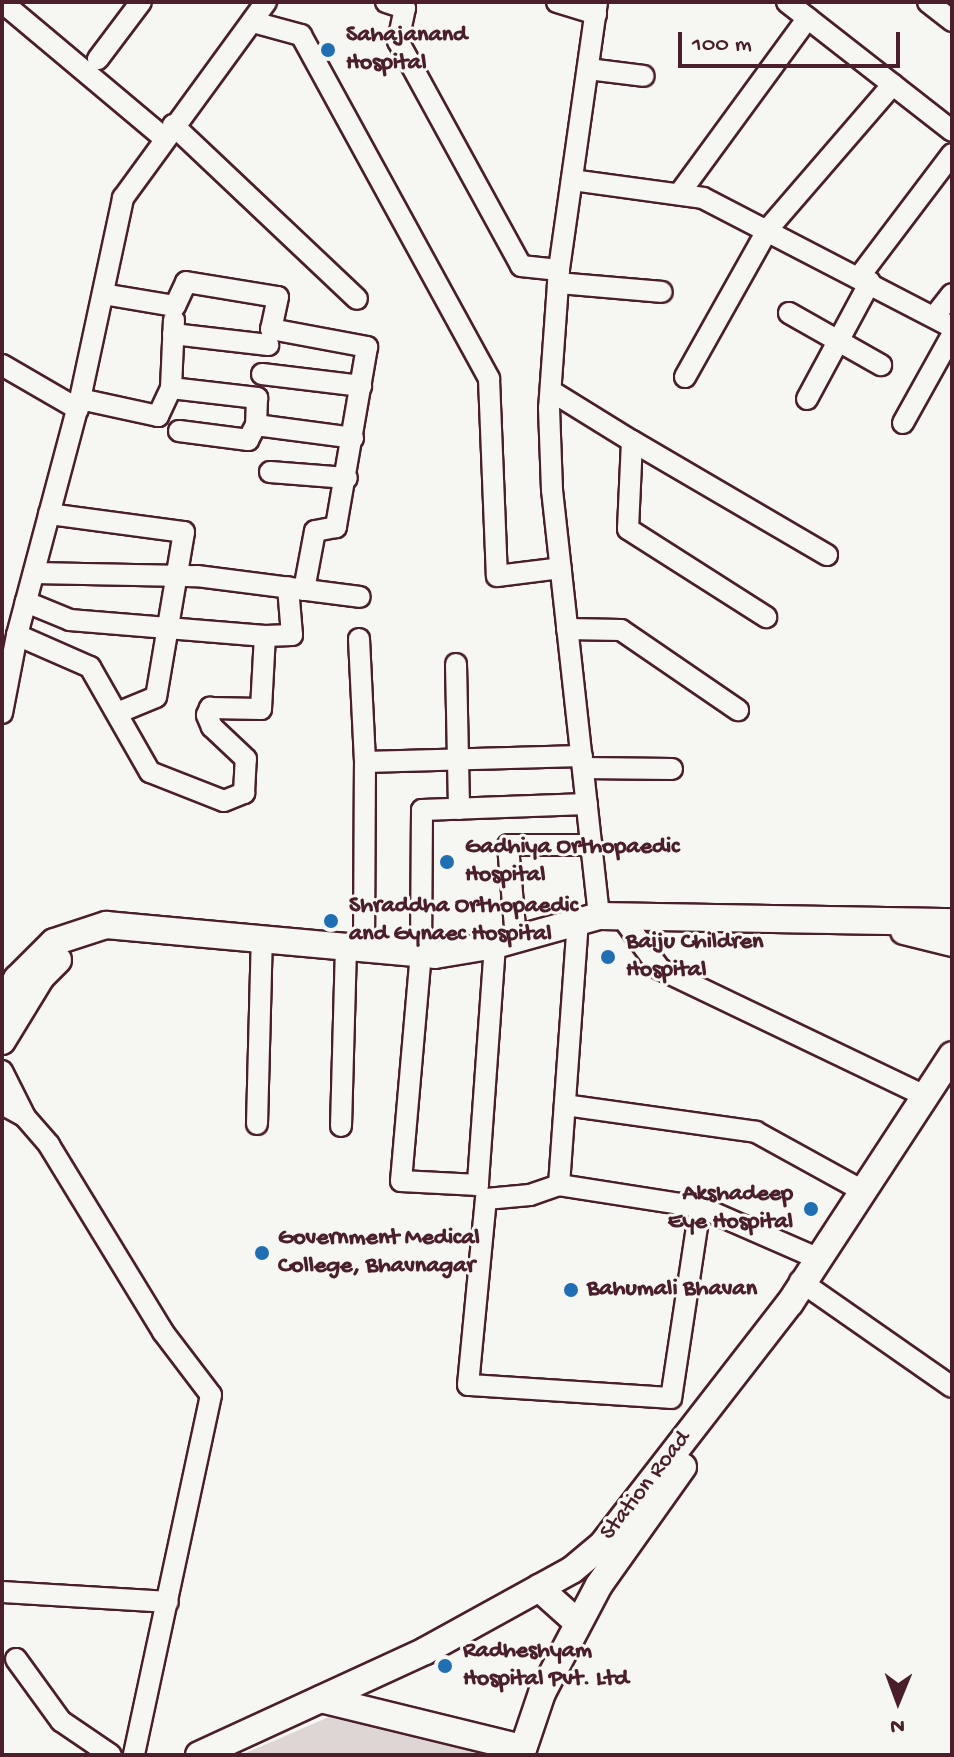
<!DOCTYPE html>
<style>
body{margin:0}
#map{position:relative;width:954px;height:1757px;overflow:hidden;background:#f6f6f2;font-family:"Gochi Hand",sans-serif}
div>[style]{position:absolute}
.green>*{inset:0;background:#ddd6d5}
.roads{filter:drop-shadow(2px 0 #4a1f2b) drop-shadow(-2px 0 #4a1f2b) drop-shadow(0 2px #4a1f2b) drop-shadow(0 -2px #4a1f2b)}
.minor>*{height:20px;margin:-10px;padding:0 10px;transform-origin:10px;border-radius:10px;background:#f6f6f2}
.major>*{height:26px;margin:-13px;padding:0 13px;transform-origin:13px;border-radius:13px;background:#f6f6f2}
.dots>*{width:22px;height:22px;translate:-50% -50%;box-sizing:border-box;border:4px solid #f6f6f2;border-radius:50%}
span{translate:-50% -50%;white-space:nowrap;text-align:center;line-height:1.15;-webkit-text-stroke:6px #f6f6f2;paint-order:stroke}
.poi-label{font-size:24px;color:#4a1f2b;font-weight:700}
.left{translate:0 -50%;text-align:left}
.right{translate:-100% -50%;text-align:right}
.street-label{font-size:24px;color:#4a1f2b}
.frame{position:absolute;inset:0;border:4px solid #4a1f2b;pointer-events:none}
.north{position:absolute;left:858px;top:1661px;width:80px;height:80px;-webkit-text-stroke:6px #f6f6f2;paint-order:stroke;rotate:181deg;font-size:22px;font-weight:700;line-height:32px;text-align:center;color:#4a1f2b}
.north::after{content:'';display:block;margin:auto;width:28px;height:36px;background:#4a1f2b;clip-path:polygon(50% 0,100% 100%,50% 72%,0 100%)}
.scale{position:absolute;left:678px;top:32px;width:222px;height:36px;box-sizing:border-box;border:4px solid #4a1f2b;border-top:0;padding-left:10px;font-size:24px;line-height:28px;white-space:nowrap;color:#4a1f2b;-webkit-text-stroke:6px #f6f6f2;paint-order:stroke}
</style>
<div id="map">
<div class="green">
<i style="clip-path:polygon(329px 1717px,496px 1753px,241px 1755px)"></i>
</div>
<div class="roads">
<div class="minor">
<i style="left:2px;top:2px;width:212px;rotate:40deg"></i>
<i style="left:386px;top:2px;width:20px;rotate:18deg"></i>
<i style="left:405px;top:8px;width:34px;rotate:102deg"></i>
<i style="left:398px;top:41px;width:256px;rotate:61.3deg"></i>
<i style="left:521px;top:266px;width:38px;rotate:6deg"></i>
<i style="left:557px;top:2px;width:41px;rotate:17.1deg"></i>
<i style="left:597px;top:2px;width:271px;rotate:98.1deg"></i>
<i style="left:559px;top:270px;width:138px;rotate:94.1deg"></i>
<i style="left:549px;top:408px;width:82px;rotate:87.9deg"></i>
<i style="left:552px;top:490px;width:429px;rotate:83.7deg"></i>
<i style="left:787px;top:2px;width:209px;rotate:38deg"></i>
<i style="left:928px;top:2px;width:31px;rotate:38deg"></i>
<i style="left:253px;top:22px;width:50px;rotate:15.2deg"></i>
<i style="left:301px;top:35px;width:392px;rotate:61.3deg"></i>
<i style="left:489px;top:379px;width:197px;rotate:87.7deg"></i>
<i style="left:497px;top:576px;width:64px;rotate:-7.1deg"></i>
<i style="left:98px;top:59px;width:71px;rotate:-53deg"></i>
<i style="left:588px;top:69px;width:56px;rotate:7.1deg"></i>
<i style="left:173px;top:125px;width:253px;rotate:43.4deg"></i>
<i style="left:572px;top:180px;width:132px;rotate:7.8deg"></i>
<i style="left:703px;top:198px;width:280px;rotate:27.4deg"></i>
<i style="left:679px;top:194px;width:218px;rotate:-53.8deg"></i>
<i style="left:859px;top:277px;width:154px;rotate:-52.9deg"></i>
<i style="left:558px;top:283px;width:104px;rotate:4.9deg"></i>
<i style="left:103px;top:294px;width:73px;rotate:9.5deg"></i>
<i style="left:175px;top:306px;width:26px;rotate:-65deg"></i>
<i style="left:186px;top:282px;width:93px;rotate:9.3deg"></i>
<i style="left:278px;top:297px;width:33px;rotate:102deg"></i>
<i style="left:271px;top:329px;width:98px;rotate:10.6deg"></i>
<i style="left:367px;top:347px;width:183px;rotate:99.8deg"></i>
<i style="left:336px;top:527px;width:21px;rotate:169deg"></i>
<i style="left:315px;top:531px;width:60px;rotate:100.6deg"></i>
<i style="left:789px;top:313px;width:106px;rotate:29.5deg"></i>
<i style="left:934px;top:317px;width:29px;rotate:-52deg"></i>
<i style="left:173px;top:334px;width:96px;rotate:6.6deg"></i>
<i style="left:2px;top:365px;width:88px;rotate:30.1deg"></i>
<i style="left:262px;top:374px;width:100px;rotate:6.9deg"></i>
<i style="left:685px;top:377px;width:170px;rotate:-60.7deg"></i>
<i style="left:768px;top:229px;width:191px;rotate:-49.2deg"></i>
<i style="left:171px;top:388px;width:68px;rotate:-87.5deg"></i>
<i style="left:551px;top:391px;width:95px;rotate:31.7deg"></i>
<i style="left:632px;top:441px;width:88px;rotate:92.6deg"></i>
<i style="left:628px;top:529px;width:164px;rotate:32.5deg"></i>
<i style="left:80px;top:399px;width:80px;rotate:12.3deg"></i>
<i style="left:158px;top:416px;width:31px;rotate:-65deg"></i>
<i style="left:171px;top:388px;width:87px;rotate:6.6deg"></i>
<i style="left:257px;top:398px;width:27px;rotate:92deg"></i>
<i style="left:256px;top:425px;width:98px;rotate:7.6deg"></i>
<i style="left:807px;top:399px;width:133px;rotate:-61.7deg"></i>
<i style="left:903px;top:423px;width:101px;rotate:-60.9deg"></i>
<i style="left:179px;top:431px;width:70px;rotate:7.4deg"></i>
<i style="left:248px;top:440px;width:17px;rotate:-62deg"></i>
<i style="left:632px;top:441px;width:226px;rotate:30.3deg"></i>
<i style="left:270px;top:472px;width:77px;rotate:4.5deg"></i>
<i style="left:49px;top:514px;width:136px;rotate:7.6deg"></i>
<i style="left:184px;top:532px;width:167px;rotate:99.6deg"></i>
<i style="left:156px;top:697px;width:42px;rotate:157.7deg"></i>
<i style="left:34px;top:573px;width:163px;rotate:1.1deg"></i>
<i style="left:197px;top:576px;width:164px;rotate:7.3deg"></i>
<i style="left:567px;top:629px;width:54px;rotate:1.1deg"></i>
<i style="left:621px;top:630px;width:142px;rotate:34.4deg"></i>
<i style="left:17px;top:635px;width:80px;rotate:23.7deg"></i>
<i style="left:90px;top:667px;width:121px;rotate:60.3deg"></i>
<i style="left:150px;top:772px;width:79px;rotate:21.4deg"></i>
<i style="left:224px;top:801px;width:22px;rotate:-22deg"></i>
<i style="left:244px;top:793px;width:34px;rotate:-87deg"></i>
<i style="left:246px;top:759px;width:47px;rotate:-136.7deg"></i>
<i style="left:212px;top:727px;width:13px;rotate:-113deg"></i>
<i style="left:207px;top:715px;width:8px;rotate:-67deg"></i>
<i style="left:210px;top:708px;width:51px;rotate:1.1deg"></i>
<i style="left:261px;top:709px;width:73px;rotate:-86.9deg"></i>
<i style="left:265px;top:636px;width:196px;rotate:-175.3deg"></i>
<i style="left:70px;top:620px;width:48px;rotate:-157.8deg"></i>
<i style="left:265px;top:636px;width:27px;rotate:-2deg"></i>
<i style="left:292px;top:635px;width:48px;rotate:-94.8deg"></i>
<i style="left:359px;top:639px;width:123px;rotate:87.2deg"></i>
<i style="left:456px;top:664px;width:145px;rotate:88.8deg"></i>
<i style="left:2px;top:713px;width:79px;rotate:-79.1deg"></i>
<i style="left:17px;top:635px;width:244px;rotate:-75.1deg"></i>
<i style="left:80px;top:399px;width:206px;rotate:-77.9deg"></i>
<i style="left:123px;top:198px;width:243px;rotate:-53.9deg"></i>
<i style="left:583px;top:768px;width:89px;rotate:0.6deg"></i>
<i style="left:621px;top:916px;width:66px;rotate:53.7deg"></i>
<i style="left:660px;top:969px;width:296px;rotate:25.6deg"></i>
<i style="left:516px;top:939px;width:94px;rotate:-94.9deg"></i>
<i style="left:508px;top:845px;width:84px"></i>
<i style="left:495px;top:945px;width:241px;rotate:94.1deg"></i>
<i style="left:478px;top:1185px;width:77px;rotate:-177deg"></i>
<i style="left:401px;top:1181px;width:228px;rotate:-85deg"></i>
<i style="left:421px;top:954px;width:144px;rotate:-89.6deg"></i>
<i style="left:422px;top:810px;width:165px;rotate:-2.1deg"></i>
<i style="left:364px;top:949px;width:187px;rotate:-89.7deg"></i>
<i style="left:365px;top:762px;width:217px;rotate:-1.6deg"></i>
<i style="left:2px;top:1071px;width:51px;rotate:63.4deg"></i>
<i style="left:2px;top:1104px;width:26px;rotate:29deg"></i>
<i style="left:25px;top:1117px;width:37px;rotate:49deg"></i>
<i style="left:49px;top:1145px;width:219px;rotate:58.6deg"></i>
<i style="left:163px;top:1332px;width:79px;rotate:52.7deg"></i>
<i style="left:211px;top:1395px;width:368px;rotate:102.1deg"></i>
<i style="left:565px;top:1105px;width:193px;rotate:8deg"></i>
<i style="left:756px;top:1132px;width:122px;rotate:28.9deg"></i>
<i style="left:257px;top:1124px;width:185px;rotate:-88.5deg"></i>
<i style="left:341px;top:1126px;width:179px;rotate:-88.4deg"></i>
<i style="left:559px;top:1185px;width:265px;rotate:-85.9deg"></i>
<i style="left:700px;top:1207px;width:193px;rotate:98.6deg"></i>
<i style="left:671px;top:1398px;width:203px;rotate:-176.3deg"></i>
<i style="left:468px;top:1385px;width:187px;rotate:-84.5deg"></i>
<i style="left:486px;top:1199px;width:44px;rotate:-5.2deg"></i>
<i style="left:530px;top:1195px;width:31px;rotate:-19deg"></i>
<i style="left:559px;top:1185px;width:143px;rotate:8.9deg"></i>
<i style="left:700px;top:1207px;width:128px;rotate:23.6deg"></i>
<i style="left:800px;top:1281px;width:185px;rotate:34.9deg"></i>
<i style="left:2px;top:1592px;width:166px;rotate:3.4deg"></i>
<i style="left:16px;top:1659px;width:77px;rotate:54deg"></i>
<i style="left:61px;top:1721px;width:60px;rotate:34.2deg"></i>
</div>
<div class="major">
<i style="left:904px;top:931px;width:49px;rotate:14deg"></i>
<i style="left:2px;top:1007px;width:32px;rotate:-62deg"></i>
<i style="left:17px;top:979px;width:52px;rotate:-45deg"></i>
<i style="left:54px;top:942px;width:55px;rotate:-18.1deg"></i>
<i style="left:106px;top:925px;width:330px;rotate:5.2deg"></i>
<i style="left:435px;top:955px;width:61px;rotate:-9.5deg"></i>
<i style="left:495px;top:945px;width:108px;rotate:-15.6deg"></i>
<i style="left:599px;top:916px;width:353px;rotate:1deg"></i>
<i style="left:2px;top:1041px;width:75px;rotate:-58.6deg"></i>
<i style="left:41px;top:977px;width:24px;rotate:-45deg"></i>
<i style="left:539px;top:1588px;width:52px;rotate:41.9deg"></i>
<i style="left:321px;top:1699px;width:207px;rotate:13.7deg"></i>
<i style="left:199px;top:1755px;width:249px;rotate:-24.7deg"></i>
<i style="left:425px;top:1651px;width:168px;rotate:-28.9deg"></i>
<i style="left:572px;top:1570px;width:39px;rotate:-40deg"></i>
<i style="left:602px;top:1545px;width:306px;rotate:-52.2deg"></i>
<i style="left:790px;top:1303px;width:296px;rotate:-56.8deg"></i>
<i style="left:521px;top:1755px;width:65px;rotate:-71.3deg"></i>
<i style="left:542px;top:1693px;width:122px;rotate:-62.2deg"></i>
<i style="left:599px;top:1585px;width:145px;rotate:-54.6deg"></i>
</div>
</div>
<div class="dots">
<i style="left:328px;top:50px;background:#1f6fb2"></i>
<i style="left:447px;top:862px;background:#1f6fb2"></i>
<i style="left:331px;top:921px;background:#1f6fb2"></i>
<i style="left:608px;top:957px;background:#1f6fb2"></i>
<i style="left:811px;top:1209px;background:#1f6fb2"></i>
<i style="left:262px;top:1253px;background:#1f6fb2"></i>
<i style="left:571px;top:1290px;background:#1f6fb2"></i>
<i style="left:445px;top:1666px;background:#1f6fb2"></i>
</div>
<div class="poi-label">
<span class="left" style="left:346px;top:50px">Sahajanand<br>Hospital</span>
<span class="left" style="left:465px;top:862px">Gadhiya Orthopaedic<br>Hospital</span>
<span class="left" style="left:349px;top:921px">Shraddha Orthopaedic<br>and Gynaec Hospital</span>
<span class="left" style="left:626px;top:957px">Baiju Children<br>Hospital</span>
<span class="right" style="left:793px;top:1209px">Akshadeep<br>Eye Hospital</span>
<span class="left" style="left:278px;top:1253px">Government Medical<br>College, Bhavnagar</span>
<span class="left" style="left:587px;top:1290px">Bahumali Bhavan</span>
<span class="left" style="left:463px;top:1666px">Radheshyam<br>Hospital Pvt. Ltd</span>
</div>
<div class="street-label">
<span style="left:646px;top:1486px;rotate:-52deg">Station Road</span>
</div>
<div class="frame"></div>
<div class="north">N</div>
<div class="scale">100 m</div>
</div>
